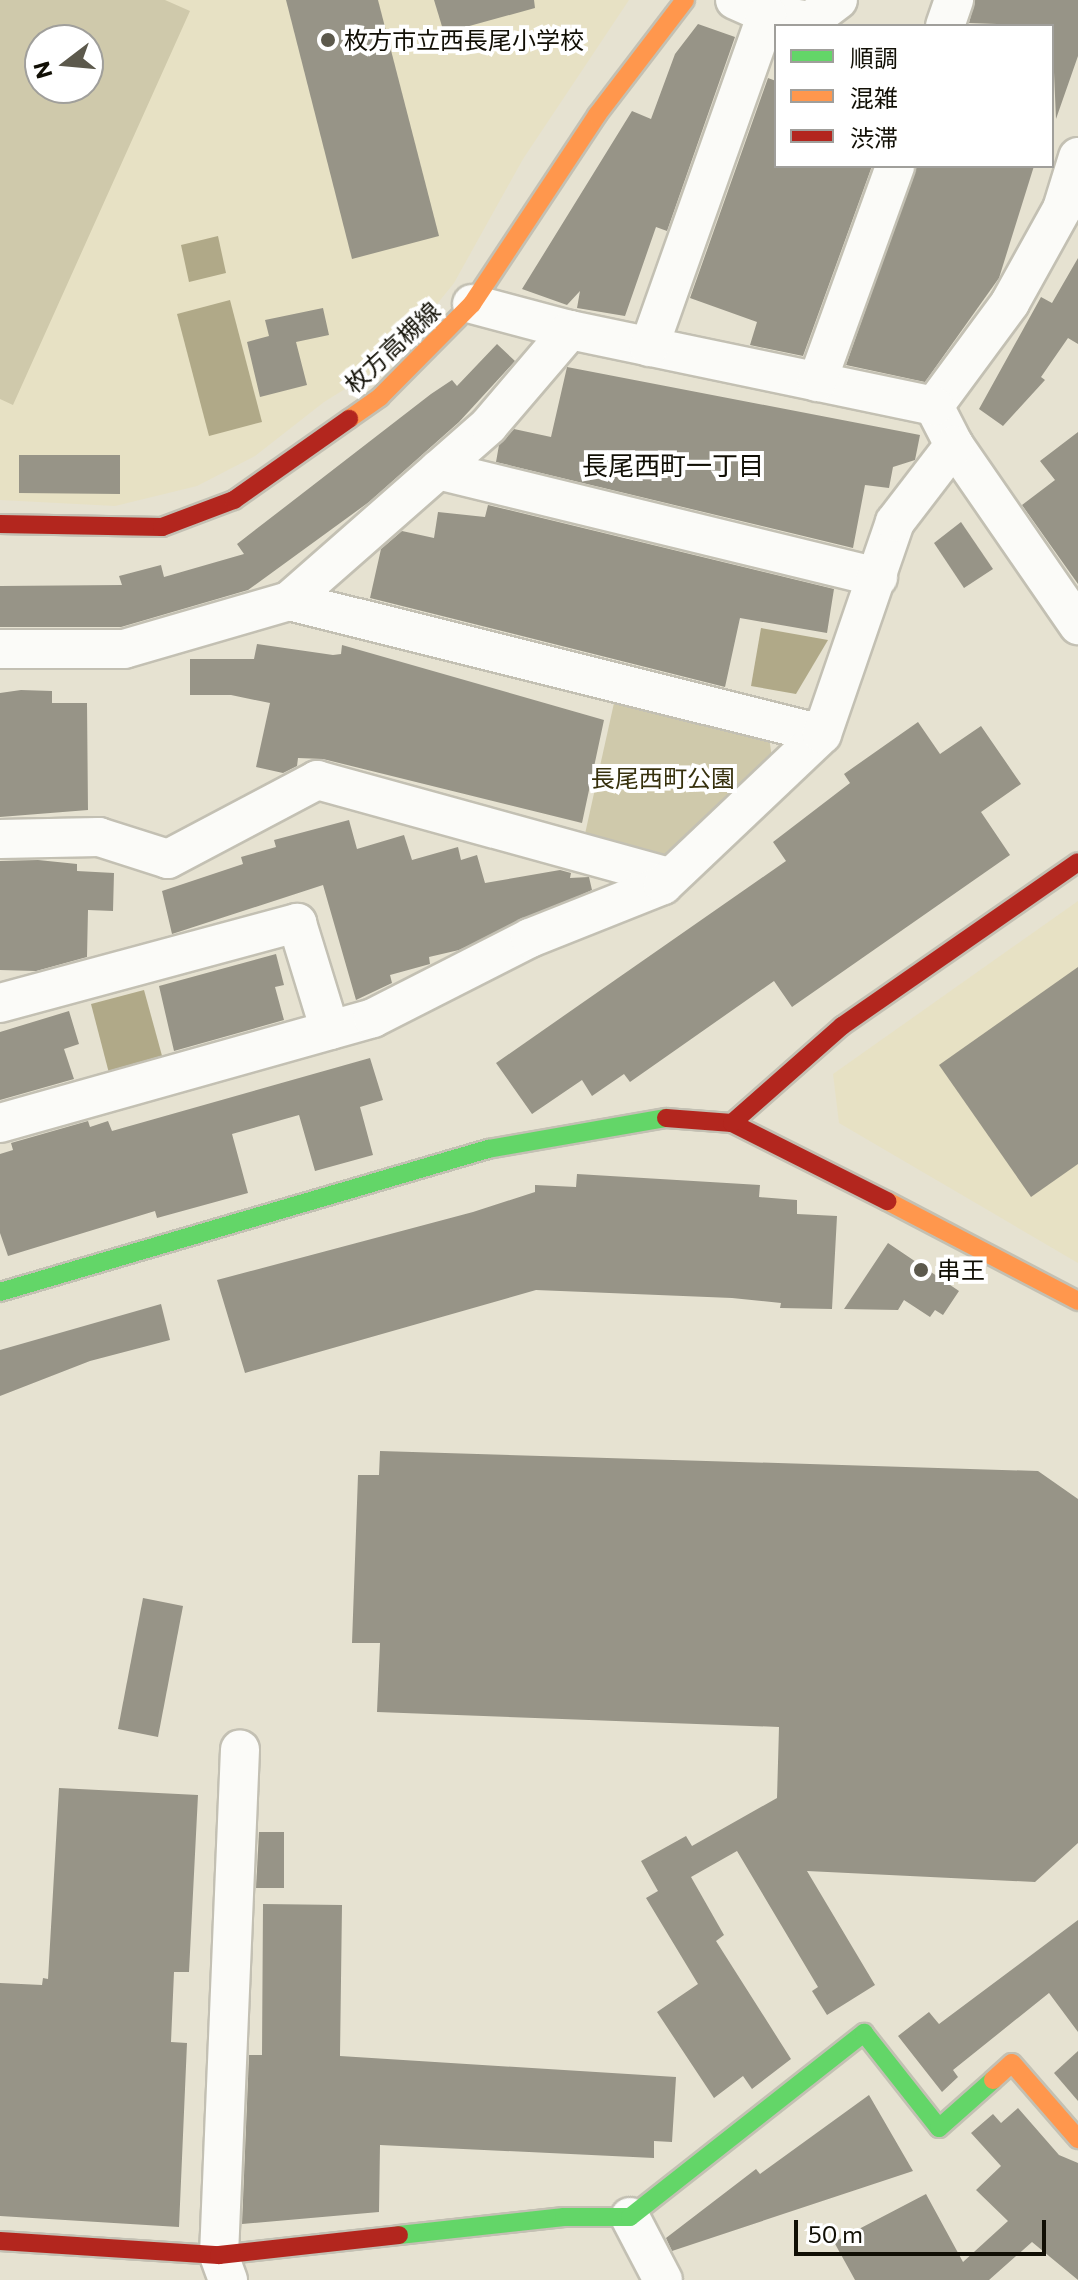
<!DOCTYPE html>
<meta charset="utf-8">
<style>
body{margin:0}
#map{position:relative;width:1078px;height:2280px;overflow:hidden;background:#e6e2d1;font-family:Commissioner,"Noto Sans JP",sans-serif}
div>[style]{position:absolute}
.built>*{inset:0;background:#e7e1c4}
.green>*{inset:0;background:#cfc9ab}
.water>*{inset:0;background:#b0a988}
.building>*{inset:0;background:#979487}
.roads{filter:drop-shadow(2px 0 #c3c0b3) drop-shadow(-2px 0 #c3c0b3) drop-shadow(0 2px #c3c0b3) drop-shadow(0 -2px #c3c0b3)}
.street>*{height:38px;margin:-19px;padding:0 19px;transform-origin:19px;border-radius:19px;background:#fbfbf8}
.fast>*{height:18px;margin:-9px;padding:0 9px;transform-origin:9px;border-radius:9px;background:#63d668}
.slow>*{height:18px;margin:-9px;padding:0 9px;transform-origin:9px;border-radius:9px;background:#ff974d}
.jam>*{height:18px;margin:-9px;padding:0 9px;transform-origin:9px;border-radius:9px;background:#b3261e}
.dots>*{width:22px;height:22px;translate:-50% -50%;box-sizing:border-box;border:4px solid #fff;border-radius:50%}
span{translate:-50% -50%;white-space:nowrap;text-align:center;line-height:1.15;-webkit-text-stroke:8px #fff;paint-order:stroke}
.poi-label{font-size:24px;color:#110f05}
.left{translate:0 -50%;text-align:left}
.street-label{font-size:24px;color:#110f05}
.park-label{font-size:24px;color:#37310d}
.neighbourhood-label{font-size:26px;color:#110f05}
.legend{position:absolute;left:774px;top:24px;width:280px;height:144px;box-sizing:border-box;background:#fff;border:2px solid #a09f9b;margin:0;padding:10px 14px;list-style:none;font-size:24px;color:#110f05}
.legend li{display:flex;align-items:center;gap:16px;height:40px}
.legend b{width:40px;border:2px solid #a09f9b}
.north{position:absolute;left:24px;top:24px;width:80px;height:80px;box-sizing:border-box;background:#fff;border:2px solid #a09f9b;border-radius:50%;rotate:254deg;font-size:22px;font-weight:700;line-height:32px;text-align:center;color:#110f05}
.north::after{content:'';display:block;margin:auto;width:28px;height:36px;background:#5c594c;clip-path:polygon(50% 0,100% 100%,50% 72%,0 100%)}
.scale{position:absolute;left:794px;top:2220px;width:252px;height:36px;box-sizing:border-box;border:4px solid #110f05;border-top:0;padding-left:10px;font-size:24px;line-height:28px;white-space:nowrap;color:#110f05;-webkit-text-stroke:6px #fff;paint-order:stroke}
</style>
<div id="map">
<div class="built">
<i style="clip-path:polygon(evenodd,0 0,629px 0,523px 159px,454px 283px,392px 360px,324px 402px,255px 456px,197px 486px,115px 506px,0 500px,0 0,40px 40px,88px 40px,88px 88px,40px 88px,40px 40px)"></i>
<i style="clip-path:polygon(1078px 901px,1078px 1263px,839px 1123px,833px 1074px)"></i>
</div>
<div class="green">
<i style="clip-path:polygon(evenodd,0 0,165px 0,190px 11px,13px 405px,0 399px,0 0,88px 40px,88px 88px,40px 88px,40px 40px,88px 40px)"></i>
<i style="clip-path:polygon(614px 703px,769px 737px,772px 758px,676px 852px,657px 859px,583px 843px)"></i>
</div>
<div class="water">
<i style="clip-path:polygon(218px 236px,226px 273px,189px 282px,181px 245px)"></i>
<i style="clip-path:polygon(230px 300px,262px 422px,209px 436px,177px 314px)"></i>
<i style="clip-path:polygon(761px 628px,828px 640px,796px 694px,751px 686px)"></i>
<i style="clip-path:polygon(144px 990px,164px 1063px,110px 1077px,91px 1004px)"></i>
</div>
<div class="building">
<i style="clip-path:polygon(286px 0,378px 0,439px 236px,352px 259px)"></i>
<i style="clip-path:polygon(434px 0,534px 0,535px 8px,444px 33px)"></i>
<i style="clip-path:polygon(975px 0,1078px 0,1078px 56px,1056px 119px,1052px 26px,969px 23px)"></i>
<i style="clip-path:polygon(698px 24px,735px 37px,667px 231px,656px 227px,625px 316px,577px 308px,580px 291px,567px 305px,522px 289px,632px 111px,651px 119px,675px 54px)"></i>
<i style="clip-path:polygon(768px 78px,776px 81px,776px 166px,872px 166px,803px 356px,750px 345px,757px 322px,690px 298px)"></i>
<i style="clip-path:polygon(916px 166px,1034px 166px,999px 278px,925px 382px,846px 365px)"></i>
<i style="clip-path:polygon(1078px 258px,1078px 344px,1068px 338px,1041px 377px,1045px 380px,1003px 426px,979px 409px,1041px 297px,1052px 303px)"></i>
<i style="clip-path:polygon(323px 308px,329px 335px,296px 342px,307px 385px,260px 397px,247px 342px,269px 336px,265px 320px)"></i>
<i style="clip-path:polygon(497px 344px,515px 361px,459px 422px,369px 502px,248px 590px,121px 627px,0 627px,0 586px,122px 585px,119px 576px,161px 565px,164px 577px,244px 554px,237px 544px,431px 394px,452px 380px,457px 386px)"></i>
<i style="clip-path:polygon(567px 367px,920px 435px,915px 460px,893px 467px,889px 488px,865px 485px,853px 548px,496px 462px,499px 445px,514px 429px,551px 437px)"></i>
<i style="clip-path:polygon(1078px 432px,1078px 584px,1022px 505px,1055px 480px,1040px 461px)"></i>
<i style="clip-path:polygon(19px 455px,120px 455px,120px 494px,19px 493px)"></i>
<i style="clip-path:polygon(488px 505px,834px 589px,827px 633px,740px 618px,725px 687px,370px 598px,381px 549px,402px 531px,434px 538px,438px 512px,485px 517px)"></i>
<i style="clip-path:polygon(961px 522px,993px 569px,964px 588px,934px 543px)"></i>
<i style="clip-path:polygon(257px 644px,333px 655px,341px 654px,342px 645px,604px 720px,582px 823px,323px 759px,298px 758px,297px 766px,283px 773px,256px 767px,270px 703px,231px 695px,190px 695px,190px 659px,254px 659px)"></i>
<i style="clip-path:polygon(21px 690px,52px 691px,52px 703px,87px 703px,88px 810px,0 817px,0 693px)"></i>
<i style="clip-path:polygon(918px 722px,940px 754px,981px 726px,1021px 784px,981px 812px,1010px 855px,792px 1007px,774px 981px,630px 1082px,624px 1074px,592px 1096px,582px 1080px,532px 1114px,496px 1063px,786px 861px,773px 842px,850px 783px,844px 774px)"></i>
<i style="clip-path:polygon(349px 820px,357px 849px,404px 835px,412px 860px,458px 847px,461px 860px,477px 855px,485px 883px,560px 870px,571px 873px,570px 878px,589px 877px,592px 890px,459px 950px,429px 957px,430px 964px,390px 975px,392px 983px,356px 1000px,323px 885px,172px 934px,162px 891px,243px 864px,241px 857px,276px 847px,274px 840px)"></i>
<i style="clip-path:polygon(38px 860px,77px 864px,77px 871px,114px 873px,113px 911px,88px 910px,87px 957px,36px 971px,0 970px,0 861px)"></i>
<i style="clip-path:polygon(276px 954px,284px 985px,275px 987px,284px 1020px,174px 1051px,159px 986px)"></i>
<i style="clip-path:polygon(1078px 967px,1078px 1164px,1031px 1197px,939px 1065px)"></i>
<i style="clip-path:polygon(69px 1011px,79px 1044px,64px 1049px,74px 1079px,0 1100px,0 1032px)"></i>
<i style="clip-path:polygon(370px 1058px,383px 1100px,360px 1107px,373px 1155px,315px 1171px,299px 1115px,232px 1134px,248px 1193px,157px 1218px,155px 1211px,8px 1256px,0 1233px,0 1154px,13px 1150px,11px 1143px,88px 1121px,90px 1127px,108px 1121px,112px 1131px)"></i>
<i style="clip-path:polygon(577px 1174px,760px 1185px,759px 1197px,797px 1200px,797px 1214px,837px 1216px,832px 1309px,780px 1308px,781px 1303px,732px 1298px,536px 1290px,245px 1373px,217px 1280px,473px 1212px,535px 1192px,535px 1185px,576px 1187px)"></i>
<i style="clip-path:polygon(888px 1243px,959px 1291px,943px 1315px,935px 1310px,930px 1317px,904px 1300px,898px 1310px,844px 1309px)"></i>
<i style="clip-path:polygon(161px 1304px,170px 1340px,90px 1361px,0 1396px,0 1350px)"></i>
<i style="clip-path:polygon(380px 1451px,1038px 1471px,1078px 1499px,1078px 1843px,1035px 1882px,807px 1871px,875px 1985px,827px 2015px,812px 1991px,818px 1987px,737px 1851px,691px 1877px,724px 1935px,716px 1941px,791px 2059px,752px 2089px,743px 2076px,714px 2098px,657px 2012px,698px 1984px,646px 1898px,658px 1891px,641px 1861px,686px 1836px,692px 1846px,777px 1798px,779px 1727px,377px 1712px,380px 1643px,352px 1643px,358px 1475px,379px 1475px)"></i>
<i style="clip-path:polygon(143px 1598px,183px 1606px,158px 1737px,118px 1729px)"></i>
<i style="clip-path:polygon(59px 1788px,198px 1795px,189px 1972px,174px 1972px,171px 2042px,187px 2043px,179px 2227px,0 2216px,0 1983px,42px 1985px,43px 1978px,48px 1979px)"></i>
<i style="clip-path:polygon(259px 1832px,284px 1832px,284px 1888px,256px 1888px)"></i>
<i style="clip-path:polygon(263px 1904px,342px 1905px,340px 2056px,676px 2077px,672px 2142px,654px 2141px,654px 2158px,380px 2145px,379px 2212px,242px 2224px,249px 2055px,262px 2055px)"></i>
<i style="clip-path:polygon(1078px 1920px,1078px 2032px,1049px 1993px,953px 2070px,958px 2077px,942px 2092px,898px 2036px,929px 2012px,939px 2024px)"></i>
<i style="clip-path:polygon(1078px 2051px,1078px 2101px,1054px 2073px)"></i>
<i style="clip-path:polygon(869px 2095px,913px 2171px,672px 2251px,666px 2238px,756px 2169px,760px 2174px)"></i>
<i style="clip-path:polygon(1018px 2108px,1059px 2155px,1078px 2163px,1078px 2280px,1032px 2242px,989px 2280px,855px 2280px,834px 2242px,926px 2194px,963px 2262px,1008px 2221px,976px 2190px,1001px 2166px,971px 2133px,993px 2114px,1001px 2123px)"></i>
</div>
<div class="roads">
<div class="street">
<i style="left:735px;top:0;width:35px;rotate:24deg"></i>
<i style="left:767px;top:14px;width:44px;rotate:9.2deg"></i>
<i style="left:810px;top:21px;width:35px;rotate:-37deg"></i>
<i style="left:945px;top:26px;width:28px;rotate:-71deg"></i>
<i style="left:1078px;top:157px;width:54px;rotate:107.1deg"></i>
<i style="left:1062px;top:209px;width:107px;rotate:119deg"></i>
<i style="left:1010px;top:303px;width:128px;rotate:126.4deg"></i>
<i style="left:934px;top:406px;width:44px;rotate:62.9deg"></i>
<i style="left:954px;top:445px;width:219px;rotate:55.4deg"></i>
<i style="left:472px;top:304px;width:101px;rotate:14.9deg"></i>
<i style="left:570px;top:330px;width:372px;rotate:11.8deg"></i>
<i style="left:649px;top:347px;width:353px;rotate:-70.5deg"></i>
<i style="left:817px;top:382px;width:230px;rotate:-70.1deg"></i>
<i style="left:438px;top:470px;width:453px;rotate:13.7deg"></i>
<i style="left:289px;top:601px;width:549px;rotate:14.01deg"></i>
<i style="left:0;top:649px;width:124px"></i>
<i style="left:124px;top:649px;width:172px;rotate:-16.2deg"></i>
<i style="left:289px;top:601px;width:266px;rotate:-41.3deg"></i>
<i style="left:489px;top:425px;width:125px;rotate:-49.5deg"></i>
<i style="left:0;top:839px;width:99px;rotate:-1.2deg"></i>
<i style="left:99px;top:837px;width:72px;rotate:17.7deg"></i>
<i style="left:168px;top:859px;width:169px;rotate:-27.9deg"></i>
<i style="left:317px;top:780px;width:366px;rotate:15.4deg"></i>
<i style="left:0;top:1003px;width:308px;rotate:-15.1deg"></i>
<i style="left:297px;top:923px;width:112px;rotate:72.9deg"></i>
<i style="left:0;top:1123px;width:387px;rotate:-15.7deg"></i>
<i style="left:373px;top:1018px;width:176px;rotate:-27deg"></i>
<i style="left:530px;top:938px;width:143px;rotate:-21.7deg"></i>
<i style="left:663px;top:885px;width:219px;rotate:-43.5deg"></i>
<i style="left:822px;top:734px;width:224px;rotate:-71deg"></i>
<i style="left:895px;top:522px;width:97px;rotate:-52.5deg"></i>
<i style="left:630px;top:2217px;width:71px;rotate:62.4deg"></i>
<i style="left:228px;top:2280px;width:27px;rotate:-110deg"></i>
<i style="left:219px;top:2255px;width:506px;rotate:-87.62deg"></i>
</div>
<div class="fast">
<i style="left:0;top:1292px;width:509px;rotate:-16.33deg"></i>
<i style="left:488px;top:1149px;width:181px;rotate:-9.9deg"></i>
<i style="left:399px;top:2235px;width:166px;rotate:-6.2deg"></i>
<i style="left:564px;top:2217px;width:66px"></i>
<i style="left:630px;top:2217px;width:298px;rotate:-38.2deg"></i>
<i style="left:864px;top:2033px;width:121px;rotate:51.7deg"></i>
<i style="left:939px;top:2128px;width:72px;rotate:-41.6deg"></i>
</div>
<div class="slow">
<i style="left:349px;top:419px;width:38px;rotate:-35deg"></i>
<i style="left:380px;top:397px;width:131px;rotate:-45.3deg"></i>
<i style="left:472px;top:304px;width:227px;rotate:-56.5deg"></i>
<i style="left:597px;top:115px;width:145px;rotate:-52.6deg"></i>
<i style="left:887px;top:1201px;width:216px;rotate:27.6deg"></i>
<i style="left:993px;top:2080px;width:25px;rotate:-42deg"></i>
<i style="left:1012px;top:2063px;width:101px;rotate:49deg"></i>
</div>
<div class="jam">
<i style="left:0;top:524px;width:162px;rotate:1.1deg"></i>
<i style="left:162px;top:527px;width:77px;rotate:-20.6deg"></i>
<i style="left:234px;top:500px;width:141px;rotate:-35.2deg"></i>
<i style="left:666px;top:1118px;width:66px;rotate:4.3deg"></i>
<i style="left:732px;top:1123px;width:174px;rotate:26.7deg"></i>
<i style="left:732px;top:1123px;width:147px;rotate:-41.4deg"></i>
<i style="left:842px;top:1026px;width:287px;rotate:-34.8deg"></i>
<i style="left:0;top:2241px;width:219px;rotate:3.7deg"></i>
<i style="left:219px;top:2255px;width:181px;rotate:-6.3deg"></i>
</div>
</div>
<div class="dots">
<i style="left:328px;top:40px;background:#5c594c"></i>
<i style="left:921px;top:1270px;background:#5c594c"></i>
</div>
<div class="poi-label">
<span class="left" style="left:344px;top:40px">枚方市立西長尾小学校</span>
<span class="left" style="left:937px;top:1270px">串王</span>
</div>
<div class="street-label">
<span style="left:392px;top:347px;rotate:-43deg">枚方高槻線</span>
</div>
<div class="park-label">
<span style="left:663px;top:778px">長尾西町公園</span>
</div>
<div class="neighbourhood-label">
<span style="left:673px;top:465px">長尾西町一丁目</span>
</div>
<ul class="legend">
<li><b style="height:10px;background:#63d668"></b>順調</li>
<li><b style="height:10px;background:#ff974d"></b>混雑</li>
<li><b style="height:10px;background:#b3261e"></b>渋滞</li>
</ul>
<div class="north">N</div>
<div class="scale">50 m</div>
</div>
